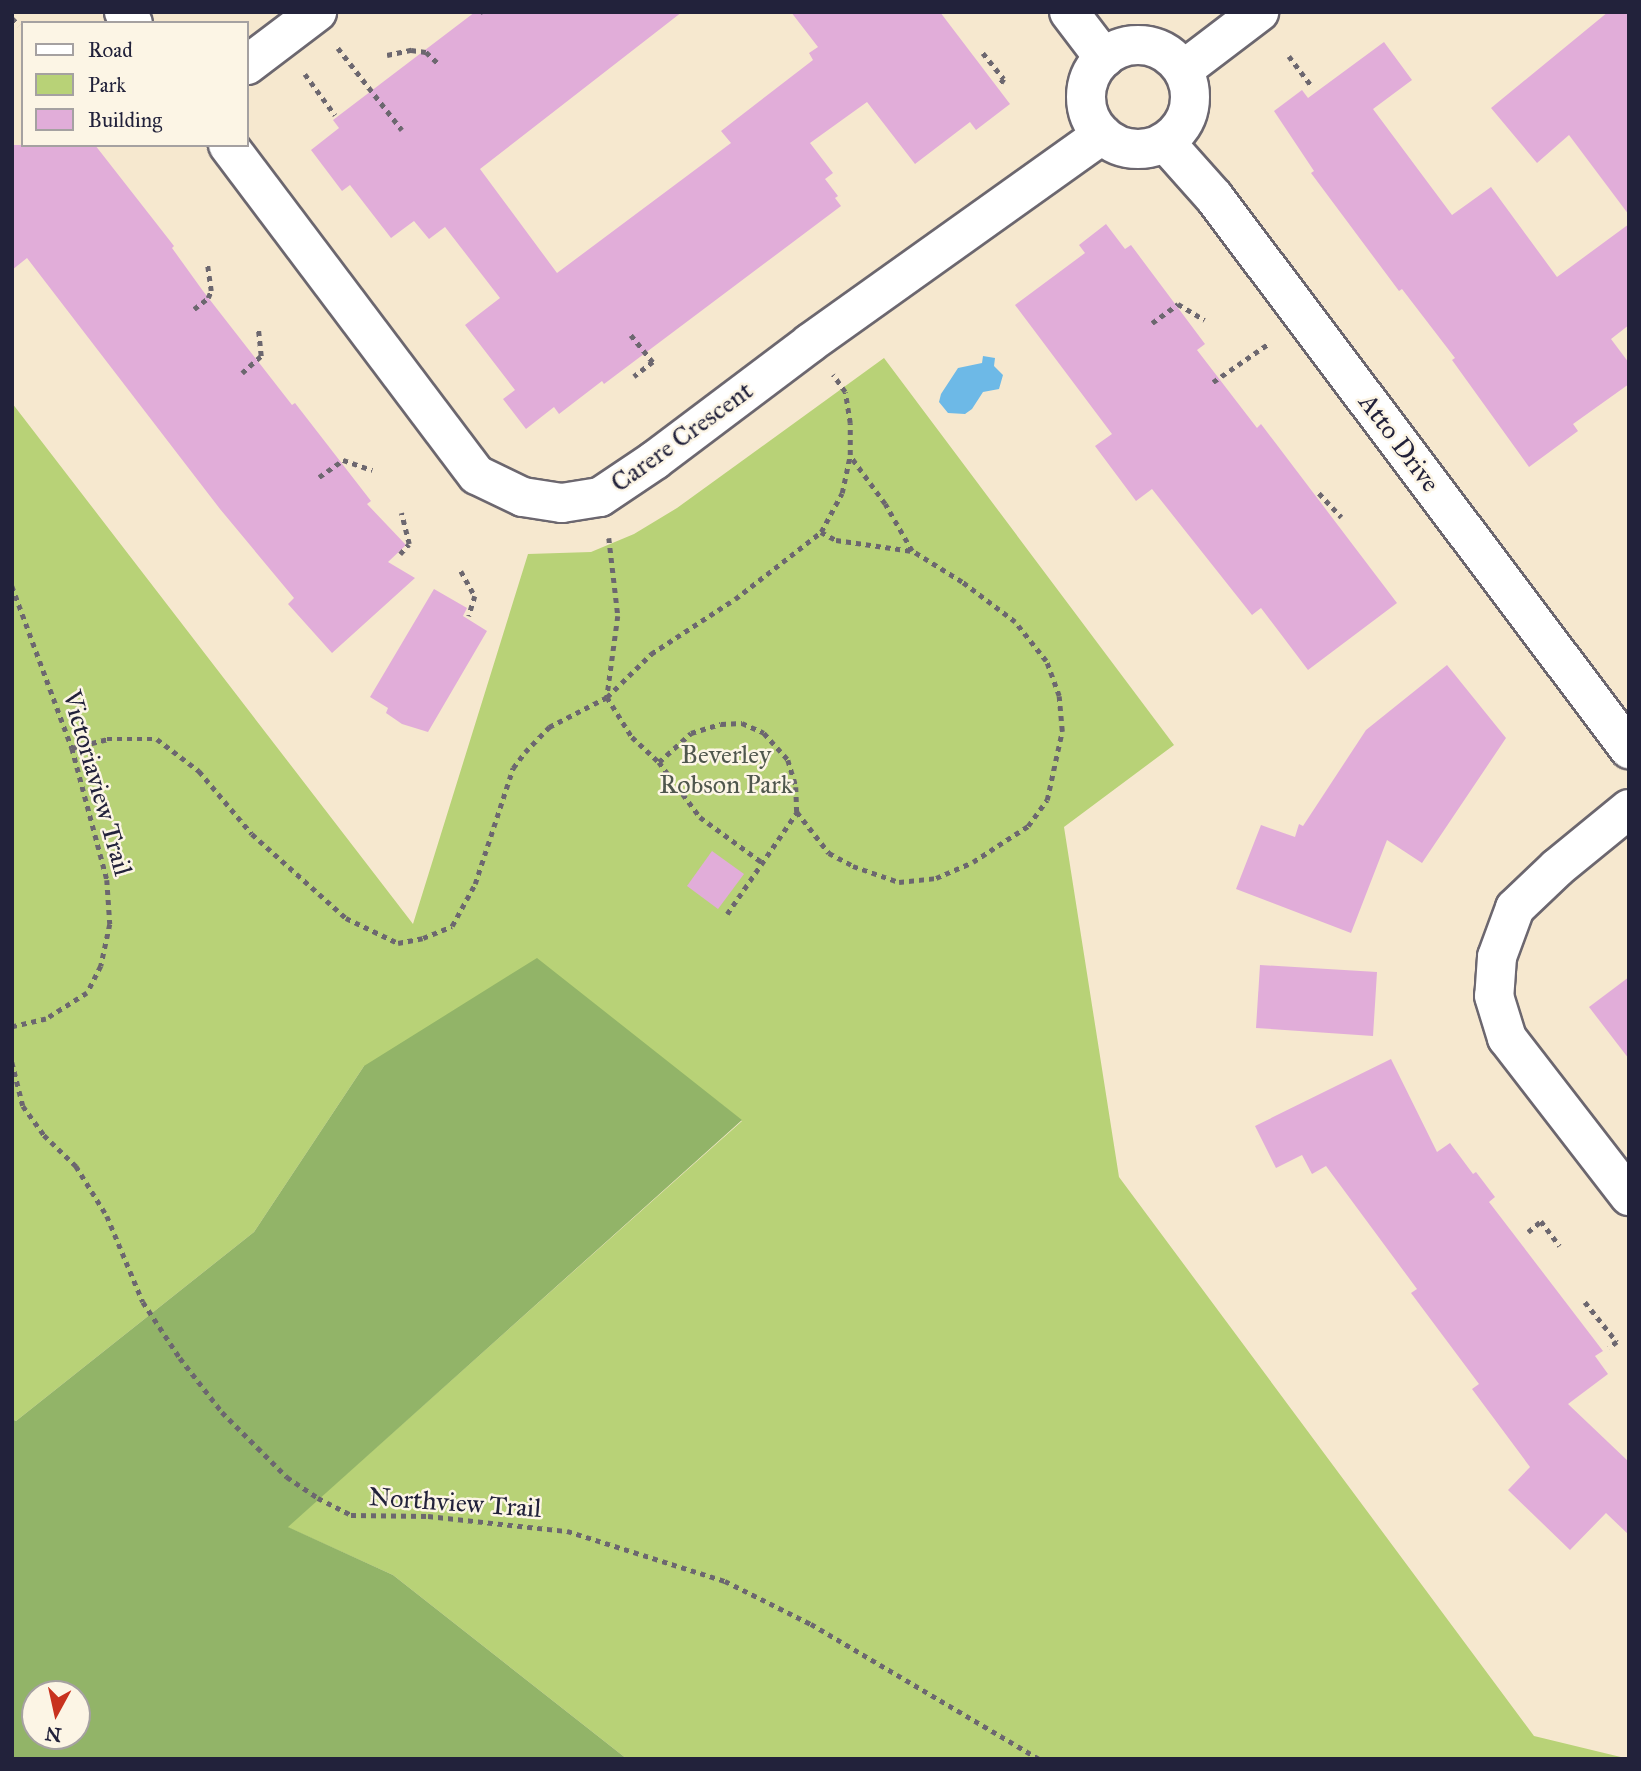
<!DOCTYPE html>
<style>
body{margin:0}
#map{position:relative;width:1641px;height:1771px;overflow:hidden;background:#f6e8cf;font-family:"IM FELL Great Primer",serif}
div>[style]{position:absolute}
.green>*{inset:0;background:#b8d277}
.forest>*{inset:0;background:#92b468}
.water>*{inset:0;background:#6db9e7}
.building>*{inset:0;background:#e1add9}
.path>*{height:4.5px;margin-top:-2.25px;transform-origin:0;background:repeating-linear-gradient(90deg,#6c676f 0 5px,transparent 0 10px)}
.roads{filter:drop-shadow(2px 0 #6c676f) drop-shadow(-2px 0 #6c676f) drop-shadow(0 2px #6c676f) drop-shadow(0 -2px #6c676f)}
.street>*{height:38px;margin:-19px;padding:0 19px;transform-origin:19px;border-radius:19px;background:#fff}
.street>.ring{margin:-19px;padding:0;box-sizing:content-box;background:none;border:38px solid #fff;border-radius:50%}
span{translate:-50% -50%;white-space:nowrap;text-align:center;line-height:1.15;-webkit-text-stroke:5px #fcf5e5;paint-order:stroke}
.street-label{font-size:26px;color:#22223b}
.park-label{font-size:26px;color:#4f574d}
.frame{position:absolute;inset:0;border:14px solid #22223b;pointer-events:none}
.legend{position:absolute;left:21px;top:21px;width:228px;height:126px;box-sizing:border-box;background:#fcf5e5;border:2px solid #a5a1a1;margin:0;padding:9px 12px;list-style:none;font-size:21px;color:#22223b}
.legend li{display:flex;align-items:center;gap:14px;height:35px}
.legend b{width:35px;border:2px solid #a5a1a1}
.north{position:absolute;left:21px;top:1680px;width:70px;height:70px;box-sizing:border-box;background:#fcf5e5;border:2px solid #a5a1a1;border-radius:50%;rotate:188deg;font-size:19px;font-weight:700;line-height:28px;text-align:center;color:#22223b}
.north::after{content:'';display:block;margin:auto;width:24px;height:32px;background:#c8321e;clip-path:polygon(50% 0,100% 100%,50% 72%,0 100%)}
</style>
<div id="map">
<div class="green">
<i style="clip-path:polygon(884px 358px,1174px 745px,1064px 827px,1119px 1177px,1534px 1736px,1629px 1759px,627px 1759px,393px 1575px,287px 1527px,742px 1121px,716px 1100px,364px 1066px,254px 1232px,16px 1421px,12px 1419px,12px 403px,413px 924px,528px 554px,591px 552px,634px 534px,677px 508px)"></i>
</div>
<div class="forest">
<i style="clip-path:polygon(evenodd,537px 958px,742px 1120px,288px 1527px,393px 1575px,627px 1759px,12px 1759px,12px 1419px,16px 1421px,254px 1232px,364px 1066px,537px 958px,35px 1694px,77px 1694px,77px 1736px,35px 1736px,35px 1694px)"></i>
</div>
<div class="water">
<i style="clip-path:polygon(983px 356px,995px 358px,994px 366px,1003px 375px,999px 389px,983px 392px,972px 409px,965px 414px,948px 413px,939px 402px,941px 394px,958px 368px,982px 363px)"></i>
</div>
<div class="building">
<i style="clip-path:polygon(475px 12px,682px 12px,480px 169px,557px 273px,731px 143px,721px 131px,813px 60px,809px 53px,818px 47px,791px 12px,940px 12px,1010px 104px,976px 130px,970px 122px,915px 164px,867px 102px,810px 143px,833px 173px,825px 179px,838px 196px,835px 198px,841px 206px,604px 384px,602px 381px,559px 414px,554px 407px,526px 429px,503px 399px,515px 390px,465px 325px,500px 298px,445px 227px,429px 239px,414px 221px,391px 238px,350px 185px,342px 191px,311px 150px,339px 128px,333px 120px)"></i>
<i style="clip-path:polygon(1608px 12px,1629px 12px,1629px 215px,1569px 135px,1537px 163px,1491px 108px)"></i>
<i style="clip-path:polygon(1384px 42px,1412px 80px,1373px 109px,1452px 215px,1491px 187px,1557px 277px,1629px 224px,1629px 325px,1611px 339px,1629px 363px,1629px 384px,1573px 424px,1578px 431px,1529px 467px,1452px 360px,1455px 358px,1402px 289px,1399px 291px,1311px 173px,1314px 171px,1274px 111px,1302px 90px,1308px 98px)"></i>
<i style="clip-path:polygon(12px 145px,95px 145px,174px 246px,172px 248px,203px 291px,292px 405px,295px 403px,371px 501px,367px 504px,406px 545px,388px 562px,415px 578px,332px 653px,288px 604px,294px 598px,220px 509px,27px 258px,12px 270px)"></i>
<i style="clip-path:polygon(1106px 224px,1125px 249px,1131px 245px,1205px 344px,1197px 350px,1257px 428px,1261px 424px,1397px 603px,1308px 670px,1261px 608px,1252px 615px,1152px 489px,1136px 501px,1095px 446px,1112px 434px,1015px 305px,1085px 253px,1079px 245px)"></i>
<i style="clip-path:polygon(434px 589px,467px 608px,463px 616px,487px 631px,428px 732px,402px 724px,386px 713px,388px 708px,370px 697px)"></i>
<i style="clip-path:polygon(1447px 665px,1506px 738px,1422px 863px,1387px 840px,1351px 933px,1236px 889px,1261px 825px,1295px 837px,1299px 824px,1303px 826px,1366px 730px)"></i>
<i style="clip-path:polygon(712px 851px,744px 874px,718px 909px,687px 886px)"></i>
<i style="clip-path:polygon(1260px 965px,1377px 972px,1373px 1036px,1256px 1028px)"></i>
<i style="clip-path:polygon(1629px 977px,1629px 1059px,1589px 1007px)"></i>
<i style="clip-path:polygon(1391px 1059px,1437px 1152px,1450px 1143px,1473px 1174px,1476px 1172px,1495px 1197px,1489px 1202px,1603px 1351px,1595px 1356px,1608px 1374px,1568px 1404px,1629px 1462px,1629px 1535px,1606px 1513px,1570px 1550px,1508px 1490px,1530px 1467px,1472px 1389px,1479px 1384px,1411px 1293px,1417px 1289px,1326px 1166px,1312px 1174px,1302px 1155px,1276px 1168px,1255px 1126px)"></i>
</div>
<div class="path">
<i style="left:483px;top:12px;width:1px;rotate:45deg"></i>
<i style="left:12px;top:18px;width:10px;rotate:45deg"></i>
<i style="left:338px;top:48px;width:104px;rotate:52deg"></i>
<i style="left:983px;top:53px;width:33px;rotate:51deg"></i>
<i style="left:1004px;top:79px;width:7px;rotate:124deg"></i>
<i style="left:387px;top:55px;width:25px;rotate:-12deg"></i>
<i style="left:411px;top:50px;width:15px;rotate:8deg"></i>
<i style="left:426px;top:52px;width:16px;rotate:43deg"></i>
<i style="left:1289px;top:56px;width:39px;rotate:53deg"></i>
<i style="left:305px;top:74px;width:51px;rotate:53.8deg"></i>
<i style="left:194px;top:309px;width:18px;rotate:-38deg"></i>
<i style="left:208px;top:298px;width:8px;rotate:-67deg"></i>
<i style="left:211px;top:291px;width:29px;rotate:-98deg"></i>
<i style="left:1152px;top:323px;width:32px;rotate:-36deg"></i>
<i style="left:1178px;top:304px;width:31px;rotate:31deg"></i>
<i style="left:631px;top:335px;width:35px;rotate:51deg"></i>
<i style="left:653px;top:362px;width:24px;rotate:142deg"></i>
<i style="left:242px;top:373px;width:25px;rotate:-42deg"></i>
<i style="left:261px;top:356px;width:28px;rotate:-96deg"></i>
<i style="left:1213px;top:382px;width:67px;rotate:-34.6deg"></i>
<i style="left:319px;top:477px;width:29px;rotate:-35deg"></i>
<i style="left:343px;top:460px;width:31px;rotate:19deg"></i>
<i style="left:1319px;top:493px;width:33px;rotate:47deg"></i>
<i style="left:821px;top:532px;width:17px;rotate:28deg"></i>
<i style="left:836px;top:540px;width:77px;rotate:8.2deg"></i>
<i style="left:609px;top:538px;width:79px;rotate:83.4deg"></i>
<i style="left:618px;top:616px;width:82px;rotate:97.7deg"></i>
<i style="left:607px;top:697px;width:47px;rotate:58deg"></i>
<i style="left:632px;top:737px;width:37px;rotate:43deg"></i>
<i style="left:659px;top:762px;width:69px;rotate:53.3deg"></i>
<i style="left:700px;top:817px;width:78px;rotate:36.1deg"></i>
<i style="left:400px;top:554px;width:13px;rotate:-48deg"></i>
<i style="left:409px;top:544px;width:32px;rotate:-104deg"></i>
<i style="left:461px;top:571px;width:29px;rotate:61deg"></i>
<i style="left:475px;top:596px;width:21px;rotate:107deg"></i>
<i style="left:12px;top:586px;width:173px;rotate:69.7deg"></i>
<i style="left:72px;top:748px;width:137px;rotate:75.1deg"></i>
<i style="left:107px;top:880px;width:44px;rotate:86.1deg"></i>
<i style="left:110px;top:924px;width:43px;rotate:102.1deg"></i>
<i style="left:101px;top:966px;width:30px;rotate:117deg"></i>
<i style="left:87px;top:993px;width:49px;rotate:147.6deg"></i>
<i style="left:46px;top:1019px;width:35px;rotate:167deg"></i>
<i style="left:72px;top:748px;width:36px;rotate:-14deg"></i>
<i style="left:107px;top:739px;width:50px"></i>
<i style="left:157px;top:739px;width:53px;rotate:37.3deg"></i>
<i style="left:199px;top:771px;width:82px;rotate:49.9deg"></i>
<i style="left:252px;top:834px;width:126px;rotate:41.8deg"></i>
<i style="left:346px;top:918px;width:58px;rotate:25.7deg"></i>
<i style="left:398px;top:943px;width:25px;rotate:-11deg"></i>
<i style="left:423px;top:938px;width:31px;rotate:-22deg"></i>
<i style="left:452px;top:926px;width:48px;rotate:-61.3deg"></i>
<i style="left:475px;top:884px;width:122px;rotate:-71.9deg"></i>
<i style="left:513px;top:768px;width:20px;rotate:-53deg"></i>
<i style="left:525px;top:752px;width:35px;rotate:-46deg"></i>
<i style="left:549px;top:727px;width:65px;rotate:-27.3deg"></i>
<i style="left:607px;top:697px;width:62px;rotate:-44.3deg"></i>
<i style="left:651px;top:654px;width:100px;rotate:-33.2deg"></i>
<i style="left:735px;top:599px;width:109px;rotate:-37.9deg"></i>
<i style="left:821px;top:532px;width:44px;rotate:-61.7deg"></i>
<i style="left:842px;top:493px;width:39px;rotate:-78deg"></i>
<i style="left:850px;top:455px;width:32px;rotate:-90deg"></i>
<i style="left:850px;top:423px;width:31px;rotate:-99deg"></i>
<i style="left:845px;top:392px;width:21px;rotate:-125deg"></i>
<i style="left:659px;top:762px;width:43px;rotate:-42.2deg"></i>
<i style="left:691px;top:733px;width:31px;rotate:-17deg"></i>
<i style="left:721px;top:724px;width:21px;rotate:-3deg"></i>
<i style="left:742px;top:723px;width:24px;rotate:24deg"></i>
<i style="left:764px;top:733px;width:36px;rotate:48deg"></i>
<i style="left:788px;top:760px;width:28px;rotate:73deg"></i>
<i style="left:796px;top:787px;width:25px;rotate:88deg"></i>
<i style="left:797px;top:812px;width:52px;rotate:52deg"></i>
<i style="left:829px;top:853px;width:27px;rotate:28deg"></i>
<i style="left:853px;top:866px;width:49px;rotate:19.2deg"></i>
<i style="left:899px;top:882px;width:37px;rotate:-6deg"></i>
<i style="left:936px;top:878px;width:40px;rotate:-23.4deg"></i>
<i style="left:973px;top:862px;width:66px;rotate:-33.2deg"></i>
<i style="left:1028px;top:826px;width:32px;rotate:-54deg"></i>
<i style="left:1047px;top:800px;width:71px;rotate:-77.7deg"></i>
<i style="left:1062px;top:731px;width:35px;rotate:-95deg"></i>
<i style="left:1059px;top:696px;width:37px;rotate:-110deg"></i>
<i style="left:1046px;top:661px;width:50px;rotate:-128.5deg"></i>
<i style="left:1015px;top:622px;width:66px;rotate:-143deg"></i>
<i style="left:962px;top:582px;width:59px;rotate:-148.2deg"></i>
<i style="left:912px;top:551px;width:54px;rotate:-119.9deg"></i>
<i style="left:885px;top:504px;width:59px;rotate:-126.1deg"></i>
<i style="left:727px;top:914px;width:124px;rotate:-55.5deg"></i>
<i style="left:12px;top:1062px;width:45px;rotate:76deg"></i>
<i style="left:23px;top:1106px;width:36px;rotate:54deg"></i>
<i style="left:44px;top:1135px;width:45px;rotate:44.1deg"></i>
<i style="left:76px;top:1166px;width:59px;rotate:58.2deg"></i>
<i style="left:107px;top:1216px;width:93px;rotate:67.3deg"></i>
<i style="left:143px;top:1302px;width:67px;rotate:56.5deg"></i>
<i style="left:180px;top:1358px;width:68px;rotate:52.1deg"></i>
<i style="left:222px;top:1412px;width:92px;rotate:45deg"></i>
<i style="left:287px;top:1477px;width:37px;rotate:34deg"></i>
<i style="left:318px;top:1498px;width:37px;rotate:27deg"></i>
<i style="left:351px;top:1515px;width:77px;rotate:0.7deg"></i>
<i style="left:428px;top:1516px;width:140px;rotate:6.2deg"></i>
<i style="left:567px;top:1531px;width:166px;rotate:17.6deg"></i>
<i style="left:725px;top:1581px;width:96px;rotate:26.6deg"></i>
<i style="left:811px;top:1624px;width:265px;rotate:30.6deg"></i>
<i style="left:1528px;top:1232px;width:17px;rotate:-40deg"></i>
<i style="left:1541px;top:1221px;width:31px;rotate:53deg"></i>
<i style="left:1585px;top:1302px;width:51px;rotate:51.3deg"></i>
<i style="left:1617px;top:1342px;width:10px;rotate:143deg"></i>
</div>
<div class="roads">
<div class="street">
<i style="left:124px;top:12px;width:14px;rotate:51deg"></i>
<i style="left:1069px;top:12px;width:58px;rotate:52.7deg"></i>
<i class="ring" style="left:1086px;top:45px;width:66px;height:66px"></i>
<i style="left:247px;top:65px;width:88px;rotate:-37.1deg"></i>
<i style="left:1183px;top:70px;width:96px;rotate:-37.3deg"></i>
<i style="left:1165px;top:142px;width:74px;rotate:48.3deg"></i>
<i style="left:1214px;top:197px;width:691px;rotate:53.06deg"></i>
<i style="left:228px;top:145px;width:413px;rotate:53deg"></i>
<i style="left:477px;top:475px;width:51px;rotate:25.6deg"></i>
<i style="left:523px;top:497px;width:39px;rotate:9deg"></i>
<i style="left:562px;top:503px;width:38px;rotate:-9deg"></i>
<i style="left:600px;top:497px;width:66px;rotate:-33.9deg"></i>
<i style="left:655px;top:460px;width:194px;rotate:-37deg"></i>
<i style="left:810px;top:343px;width:359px;rotate:-35.5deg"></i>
<i style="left:1629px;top:809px;width:93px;rotate:140.7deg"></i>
<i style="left:1557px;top:868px;width:58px;rotate:136.4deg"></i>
<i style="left:1515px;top:908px;width:52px;rotate:110.2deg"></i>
<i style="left:1497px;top:957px;width:39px;rotate:94deg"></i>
<i style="left:1494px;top:996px;width:44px;rotate:72.8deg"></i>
<i style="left:1507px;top:1038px;width:200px;rotate:52.3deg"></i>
</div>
</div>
<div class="street-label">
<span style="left:682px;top:437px;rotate:-36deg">Carere Crescent</span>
<span style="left:1399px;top:443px;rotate:53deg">Atto Drive</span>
<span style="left:97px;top:783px;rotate:74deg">Victoriaview Trail</span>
<span style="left:455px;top:1503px;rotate:4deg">Northview Trail</span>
</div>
<div class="park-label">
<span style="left:726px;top:770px">Beverley<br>Robson Park</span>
</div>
<div class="frame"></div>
<ul class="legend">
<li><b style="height:9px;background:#fff"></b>Road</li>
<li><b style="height:19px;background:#b8d277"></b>Park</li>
<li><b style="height:19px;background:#e1add9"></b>Building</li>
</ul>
<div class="north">N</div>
</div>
